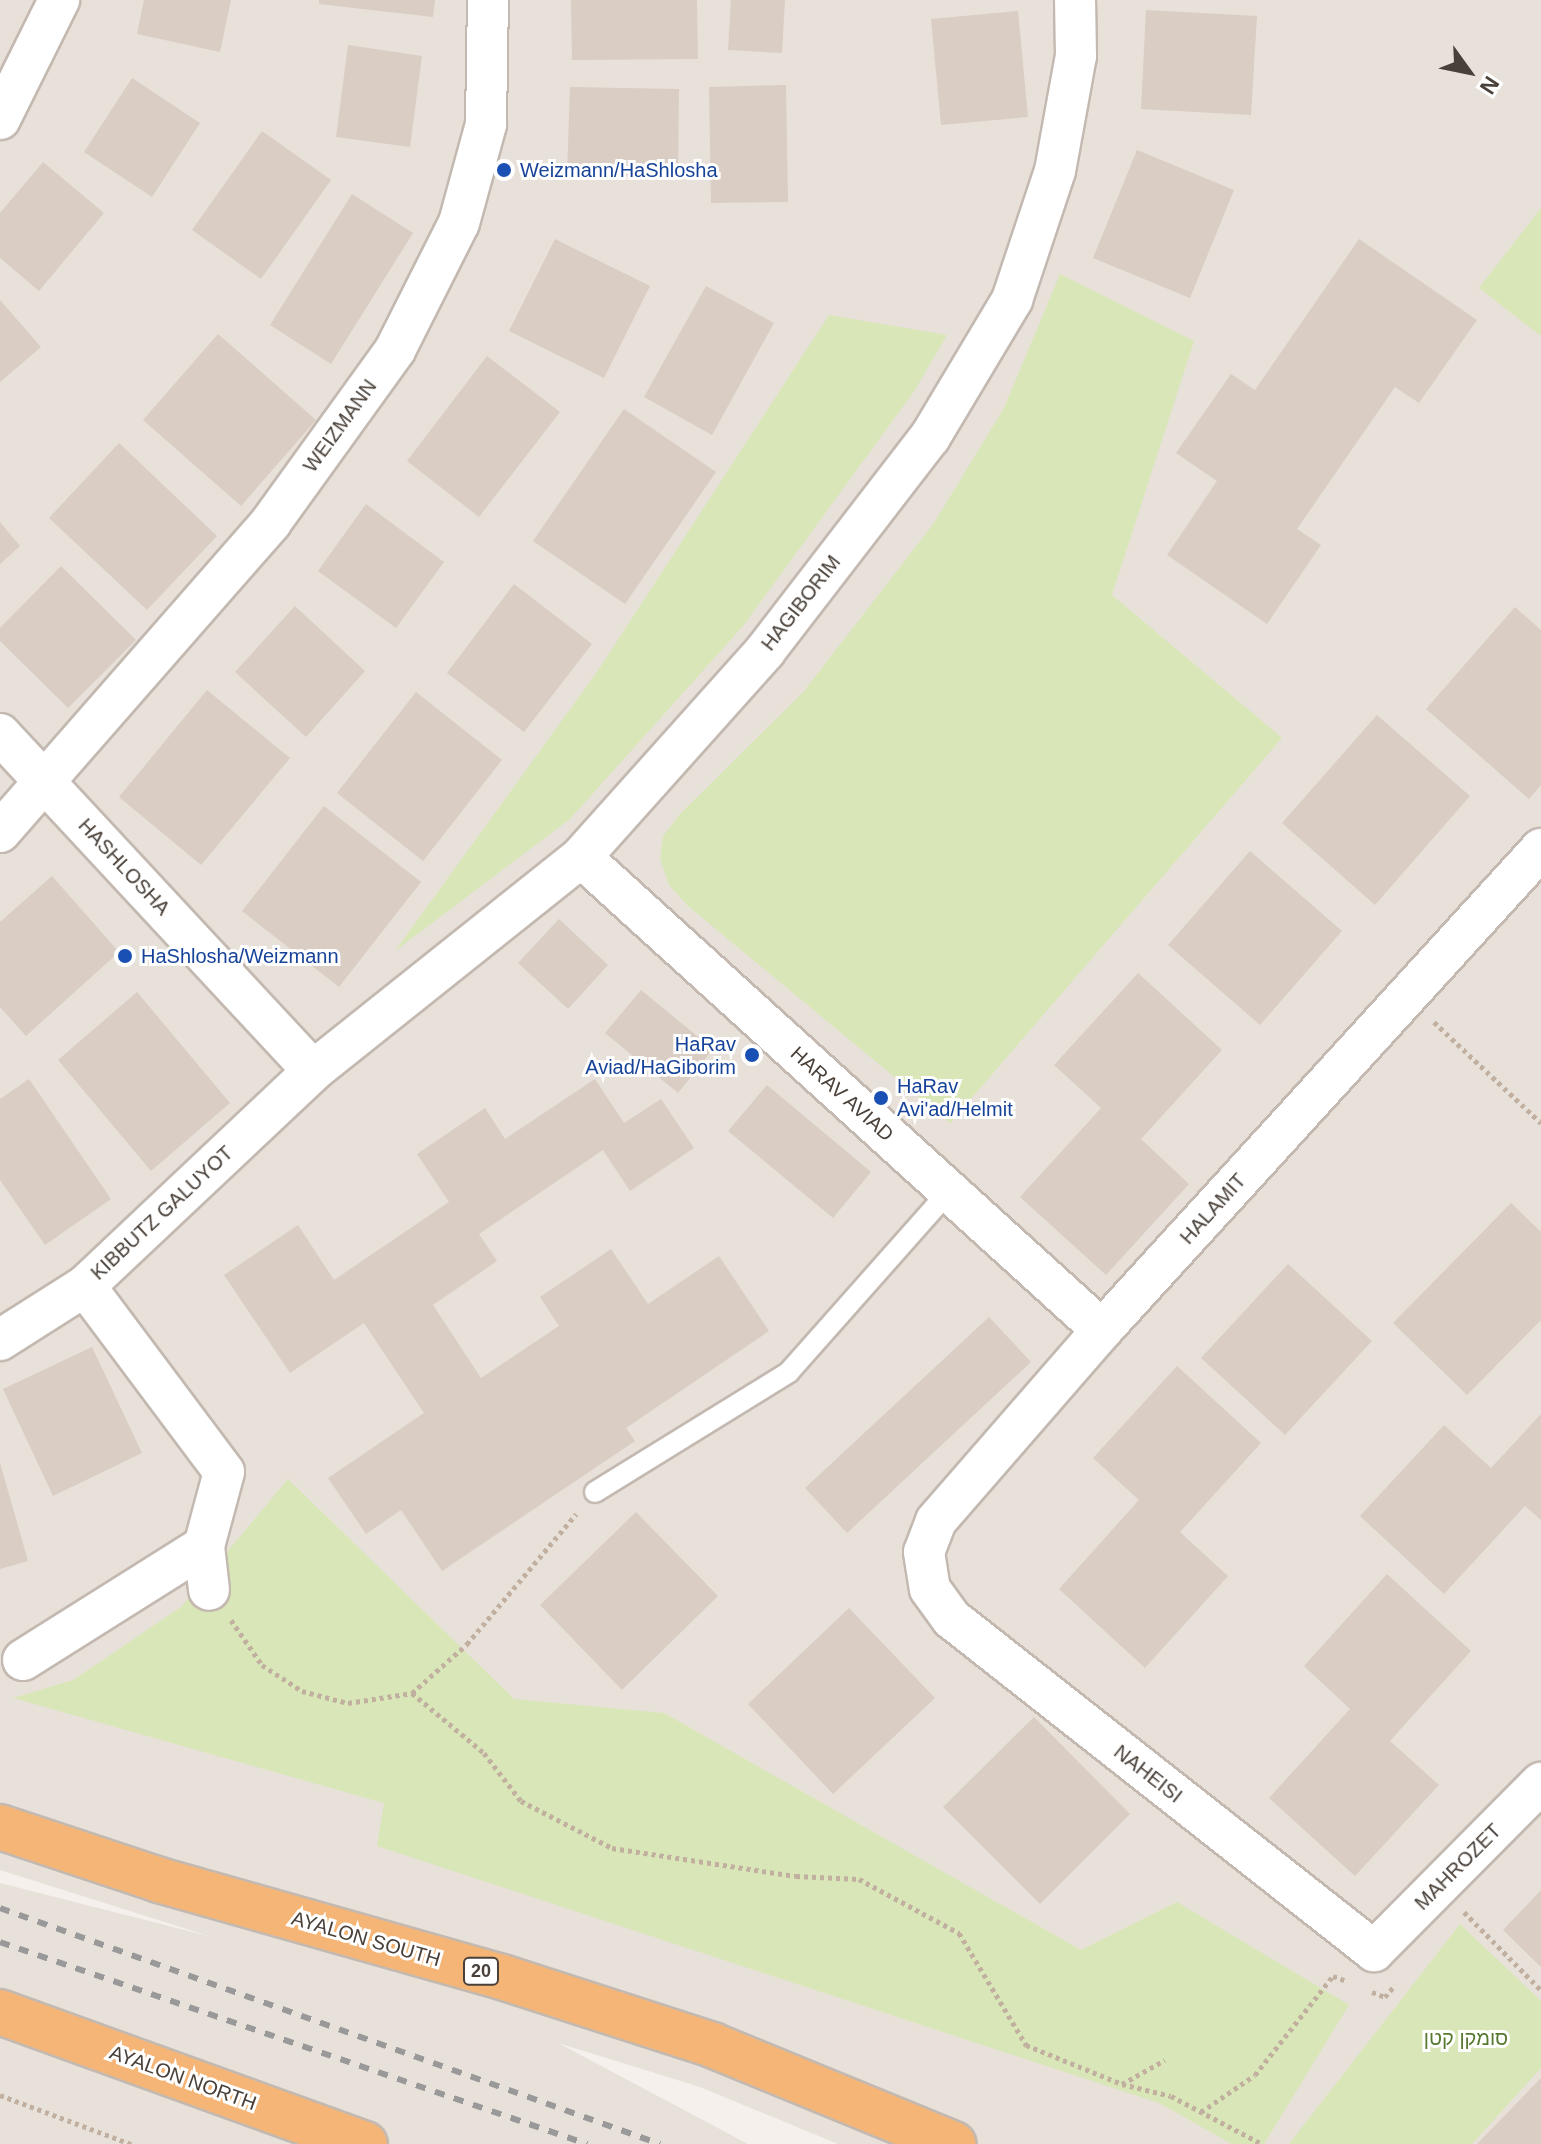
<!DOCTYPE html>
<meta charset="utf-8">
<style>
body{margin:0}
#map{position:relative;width:1541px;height:2144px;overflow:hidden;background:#f5f0eb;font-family:Arial,"Noto Sans Hebrew",sans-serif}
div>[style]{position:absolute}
.residential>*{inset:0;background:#e8e1da}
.green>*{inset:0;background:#d9e6b7}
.building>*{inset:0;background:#d9cdc4}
.path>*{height:5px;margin-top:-2.5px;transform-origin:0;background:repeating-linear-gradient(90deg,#c1b0a0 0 4px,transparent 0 8px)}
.roads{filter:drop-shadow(2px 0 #c3b9b1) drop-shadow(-2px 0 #c3b9b1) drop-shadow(0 2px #c3b9b1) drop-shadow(0 -2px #c3b9b1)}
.lane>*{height:20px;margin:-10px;padding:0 10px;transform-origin:10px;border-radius:10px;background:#fff}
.street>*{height:40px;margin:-20px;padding:0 20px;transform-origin:20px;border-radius:20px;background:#fff}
.highway>*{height:44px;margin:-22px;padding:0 22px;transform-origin:22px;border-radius:22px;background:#f5b576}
.rail>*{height:6px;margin-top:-3px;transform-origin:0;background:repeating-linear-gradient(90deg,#999 0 10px,transparent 0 20px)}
.dots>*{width:22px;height:22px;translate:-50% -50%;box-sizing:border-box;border:4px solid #fff;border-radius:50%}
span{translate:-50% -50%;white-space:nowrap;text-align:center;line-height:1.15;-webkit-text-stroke:6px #fff;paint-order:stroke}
.shield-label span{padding:2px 6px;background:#fff;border:2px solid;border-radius:6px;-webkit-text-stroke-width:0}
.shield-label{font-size:18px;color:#494039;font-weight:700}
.transit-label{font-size:20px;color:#164399}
.left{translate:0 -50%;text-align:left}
.right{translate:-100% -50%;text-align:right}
.street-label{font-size:20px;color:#494039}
.park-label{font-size:20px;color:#57782f}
.north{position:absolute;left:1429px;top:32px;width:80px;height:80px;-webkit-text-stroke:6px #fff;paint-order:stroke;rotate:123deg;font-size:22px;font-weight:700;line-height:32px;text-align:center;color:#494039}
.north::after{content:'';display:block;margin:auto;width:28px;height:36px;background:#494039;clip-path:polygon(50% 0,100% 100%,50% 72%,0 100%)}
</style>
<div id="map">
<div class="residential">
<i style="clip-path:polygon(0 0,1541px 0,1541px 2144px,838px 2144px,700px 2087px,558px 2043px,748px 2144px,0 2144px,0 1883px,212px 1937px,0 1870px)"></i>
</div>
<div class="green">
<i style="clip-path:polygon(1541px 208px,1541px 336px,1479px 288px)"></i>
<i style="clip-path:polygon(1060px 274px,1194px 341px,1112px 595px,1282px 738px,950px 1123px,688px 906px,669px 885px,660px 859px,663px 836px,680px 814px,804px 691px,934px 523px,1004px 408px)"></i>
<i style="clip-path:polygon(829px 315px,947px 335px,915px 390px,743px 626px,570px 819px,395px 951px,597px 672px)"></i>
<i style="clip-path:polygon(288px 1479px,514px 1699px,664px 1713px,1081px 1950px,1177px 1902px,1349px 2005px,1264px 2144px,1232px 2144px,1159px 2103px,377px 1846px,384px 1803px,13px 1698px,73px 1680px,181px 1607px)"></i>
<i style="clip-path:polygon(1460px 1924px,1541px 2001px,1541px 2068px,1472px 2144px,1289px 2144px)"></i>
</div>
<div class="building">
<i style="clip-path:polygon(144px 0,231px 0,220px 52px,137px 34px)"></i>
<i style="clip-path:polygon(319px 0,435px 0,433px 17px,319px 4px)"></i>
<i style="clip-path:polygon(571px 0,697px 0,698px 59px,572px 60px)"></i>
<i style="clip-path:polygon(731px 0,785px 0,782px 53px,728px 50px)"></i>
<i style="clip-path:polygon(1146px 10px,1257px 16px,1251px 115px,1141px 109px)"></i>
<i style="clip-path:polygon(1018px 11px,1028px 117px,941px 125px,931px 19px)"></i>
<i style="clip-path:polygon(348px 45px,422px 56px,410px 147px,336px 137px)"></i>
<i style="clip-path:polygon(132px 78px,200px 123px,152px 197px,84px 152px)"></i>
<i style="clip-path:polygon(786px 85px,788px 202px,711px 203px,709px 87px)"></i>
<i style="clip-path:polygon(570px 87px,679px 89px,678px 177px,567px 175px)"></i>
<i style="clip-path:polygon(262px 131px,331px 180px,261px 279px,192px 230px)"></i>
<i style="clip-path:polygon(1137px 150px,1234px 190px,1190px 298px,1093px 258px)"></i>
<i style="clip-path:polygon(43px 162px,104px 213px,39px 291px,0 258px,0 213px)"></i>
<i style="clip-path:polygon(352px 194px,413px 233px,331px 364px,270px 325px)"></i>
<i style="clip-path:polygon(555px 239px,650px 286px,604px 378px,509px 331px)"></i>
<i style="clip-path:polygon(1359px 239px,1477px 320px,1419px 403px,1395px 387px,1297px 529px,1321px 545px,1267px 624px,1167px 555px,1217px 481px,1176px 453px,1231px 374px,1255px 390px)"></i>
<i style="clip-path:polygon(706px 286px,774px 323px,712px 435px,644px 397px)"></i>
<i style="clip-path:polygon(0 300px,41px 347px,0 382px)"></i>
<i style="clip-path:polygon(218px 334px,316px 420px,241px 506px,143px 420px)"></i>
<i style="clip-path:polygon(487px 356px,560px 412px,479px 517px,407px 461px)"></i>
<i style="clip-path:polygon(624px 409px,716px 472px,625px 604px,533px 541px)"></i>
<i style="clip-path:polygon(119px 443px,217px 536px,147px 610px,49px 518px)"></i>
<i style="clip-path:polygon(366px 504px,444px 562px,396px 628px,318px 571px)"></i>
<i style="clip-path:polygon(0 522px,20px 546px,0 564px)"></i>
<i style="clip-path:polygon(61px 566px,136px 640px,68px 708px,0 641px,0 628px)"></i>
<i style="clip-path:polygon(514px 584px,592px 644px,524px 732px,447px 673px)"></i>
<i style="clip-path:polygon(295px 606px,365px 671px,306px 737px,235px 672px)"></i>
<i style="clip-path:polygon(1515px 607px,1541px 630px,1541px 785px,1529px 799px,1426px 709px)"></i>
<i style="clip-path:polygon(207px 690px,290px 758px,201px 865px,119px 797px)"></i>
<i style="clip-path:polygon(416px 692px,502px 760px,423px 861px,337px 793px)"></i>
<i style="clip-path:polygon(1377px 715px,1470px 796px,1375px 905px,1282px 823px)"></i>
<i style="clip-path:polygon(324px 806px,421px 882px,339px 987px,242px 911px)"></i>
<i style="clip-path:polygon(1250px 851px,1342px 931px,1260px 1025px,1168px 945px)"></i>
<i style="clip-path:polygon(52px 876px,119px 952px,26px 1036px,0 1007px,0 922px)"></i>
<i style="clip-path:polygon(559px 919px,608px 965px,568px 1009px,518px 963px)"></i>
<i style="clip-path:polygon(1138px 973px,1222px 1050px,1141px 1139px,1189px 1184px,1106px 1275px,1020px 1197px,1101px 1108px,1054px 1065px)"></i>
<i style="clip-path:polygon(641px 990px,713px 1049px,678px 1093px,605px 1033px)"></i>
<i style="clip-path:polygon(137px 992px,230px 1103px,151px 1171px,58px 1060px)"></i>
<i style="clip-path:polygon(29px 1079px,111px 1199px,45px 1245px,0 1180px,0 1099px)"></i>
<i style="clip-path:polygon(595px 1079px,624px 1123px,661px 1099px,694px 1148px,630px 1191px,603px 1150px,479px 1234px,497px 1261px,433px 1305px,481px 1378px,559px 1326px,540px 1297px,611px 1249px,648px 1304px,719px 1256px,769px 1331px,626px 1428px,635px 1441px,442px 1571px,401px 1510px,366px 1534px,328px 1478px,424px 1413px,364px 1323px,290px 1373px,224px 1275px,298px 1225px,334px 1280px,449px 1202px,417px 1154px,485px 1108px,505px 1139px)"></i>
<i style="clip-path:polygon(767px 1085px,871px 1172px,833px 1218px,728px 1131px)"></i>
<i style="clip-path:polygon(1511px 1203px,1541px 1232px,1541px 1320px,1467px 1395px,1393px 1323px)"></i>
<i style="clip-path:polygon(1288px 1264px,1372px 1341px,1285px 1435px,1201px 1358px)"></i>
<i style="clip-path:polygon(989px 1317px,1031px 1362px,847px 1533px,805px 1488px)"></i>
<i style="clip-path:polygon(92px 1347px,142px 1453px,53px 1496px,3px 1389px)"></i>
<i style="clip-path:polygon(1177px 1366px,1261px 1443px,1180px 1532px,1228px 1576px,1145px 1668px,1059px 1589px,1139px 1500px,1093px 1458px)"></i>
<i style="clip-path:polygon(1541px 1414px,1541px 1520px,1525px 1506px,1444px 1594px,1360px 1516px,1444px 1425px,1491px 1468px)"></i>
<i style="clip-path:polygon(0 1463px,28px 1561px,0 1569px)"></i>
<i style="clip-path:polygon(636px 1512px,718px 1596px,622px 1690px,540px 1605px)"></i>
<i style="clip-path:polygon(1387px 1574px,1471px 1651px,1390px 1741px,1439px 1785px,1355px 1876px,1269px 1798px,1350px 1709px,1304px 1666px)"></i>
<i style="clip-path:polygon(849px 1608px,935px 1698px,833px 1794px,748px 1704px)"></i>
<i style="clip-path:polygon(1034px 1717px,1130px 1814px,1040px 1904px,943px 1807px)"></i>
<i style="clip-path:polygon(1541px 1890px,1541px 1967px,1503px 1930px)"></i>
<i style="clip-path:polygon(1541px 2078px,1541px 2144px,1477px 2144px)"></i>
</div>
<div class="path">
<i style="left:1434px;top:1022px;width:147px;rotate:43.3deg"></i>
<i style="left:231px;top:1620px;width:55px;rotate:55.4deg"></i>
<i style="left:262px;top:1665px;width:48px;rotate:33deg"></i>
<i style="left:302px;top:1691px;width:48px;rotate:14.6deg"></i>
<i style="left:348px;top:1703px;width:65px;rotate:-8.9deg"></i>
<i style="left:412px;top:1693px;width:94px;rotate:39.8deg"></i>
<i style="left:484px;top:1753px;width:61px;rotate:52.4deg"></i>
<i style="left:521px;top:1801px;width:102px;rotate:27.3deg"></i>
<i style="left:612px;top:1848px;width:186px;rotate:8.7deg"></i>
<i style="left:796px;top:1876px;width:63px;rotate:2.7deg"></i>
<i style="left:859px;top:1879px;width:114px;rotate:28.4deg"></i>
<i style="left:959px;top:1933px;width:131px;rotate:59.1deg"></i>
<i style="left:1026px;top:2045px;width:104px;rotate:22.1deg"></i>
<i style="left:1122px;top:2084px;width:50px;rotate:13.8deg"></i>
<i style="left:1171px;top:2096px;width:103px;rotate:27.8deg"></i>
<i style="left:412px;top:1693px;width:74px;rotate:-41.7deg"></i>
<i style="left:467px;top:1644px;width:170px;rotate:-50deg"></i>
<i style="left:1464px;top:1912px;width:110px;rotate:45.4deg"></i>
<i style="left:1372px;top:1992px;width:14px;rotate:21deg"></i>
<i style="left:1385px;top:1997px;width:16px;rotate:-50deg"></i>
<i style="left:1122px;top:2084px;width:49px;rotate:-29.2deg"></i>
<i style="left:0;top:2095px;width:140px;rotate:20.5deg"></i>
<i style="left:1201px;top:2112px;width:65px;rotate:-34.4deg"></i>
<i style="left:1255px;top:2075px;width:126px;rotate:-51.8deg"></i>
<i style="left:1333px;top:1976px;width:12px;rotate:20deg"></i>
</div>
<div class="roads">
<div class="lane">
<i style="left:595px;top:1492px;width:228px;rotate:-31.7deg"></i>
<i style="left:789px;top:1372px;width:242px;rotate:-48.5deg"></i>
</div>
<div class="street">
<i style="left:0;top:119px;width:133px;rotate:-63.6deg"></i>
<i style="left:0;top:734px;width:460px;rotate:47.1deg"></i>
<i style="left:0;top:832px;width:412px;rotate:-48.8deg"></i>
<i style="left:271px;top:522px;width:212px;rotate:-54.2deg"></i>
<i style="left:395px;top:350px;width:142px;rotate:-63.3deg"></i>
<i style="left:459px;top:223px;width:103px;rotate:-74.7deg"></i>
<i style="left:486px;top:124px;width:124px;rotate:-89.1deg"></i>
<i style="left:1541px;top:849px;width:651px;rotate:132.39deg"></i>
<i style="left:1102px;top:1330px;width:253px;rotate:131deg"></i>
<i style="left:936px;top:1521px;width:33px;rotate:111deg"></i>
<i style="left:924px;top:1552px;width:37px;rotate:81deg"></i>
<i style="left:930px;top:1589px;width:37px;rotate:54deg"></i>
<i style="left:952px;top:1619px;width:537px;rotate:38.19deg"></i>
<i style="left:1374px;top:1951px;width:237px;rotate:-45.2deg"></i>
<i style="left:581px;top:857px;width:704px;rotate:42.24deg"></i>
<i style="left:85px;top:1286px;width:232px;rotate:53.2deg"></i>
<i style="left:224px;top:1472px;width:77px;rotate:105.1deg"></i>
<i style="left:204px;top:1546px;width:44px;rotate:83.5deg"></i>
<i style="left:0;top:1340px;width:101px;rotate:-32.4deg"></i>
<i style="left:85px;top:1286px;width:313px;rotate:-43.3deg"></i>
<i style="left:313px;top:1071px;width:343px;rotate:-38.6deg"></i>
<i style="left:581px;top:857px;width:276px;rotate:-48.2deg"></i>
<i style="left:765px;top:651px;width:270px;rotate:-52.4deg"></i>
<i style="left:930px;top:437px;width:160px;rotate:-59.1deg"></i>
<i style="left:1012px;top:300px;width:136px;rotate:-71.6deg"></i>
<i style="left:1055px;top:171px;width:117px;rotate:-79.7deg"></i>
<i style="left:1076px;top:56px;width:56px;rotate:-91deg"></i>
<i style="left:23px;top:1660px;width:214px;rotate:-32.2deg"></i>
</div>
<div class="highway">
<i style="left:0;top:1827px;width:168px;rotate:18.4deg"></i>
<i style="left:159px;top:1880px;width:356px;rotate:15.8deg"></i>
<i style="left:502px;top:1977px;width:221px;rotate:17.9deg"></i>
<i style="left:712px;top:2045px;width:261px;rotate:22.3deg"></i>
<i style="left:0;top:2012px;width:388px;rotate:19.9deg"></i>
</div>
</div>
<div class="rail">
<i style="left:0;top:1908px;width:701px;rotate:19.68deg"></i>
<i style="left:0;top:1942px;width:621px;rotate:18.99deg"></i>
</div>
<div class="dots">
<i style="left:504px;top:170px;background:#1a4fb4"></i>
<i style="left:125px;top:956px;background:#1a4fb4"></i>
<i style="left:752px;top:1055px;background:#1a4fb4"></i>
<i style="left:881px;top:1098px;background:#1a4fb4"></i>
</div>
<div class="shield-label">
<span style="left:481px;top:1971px">20</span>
</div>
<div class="transit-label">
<span class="left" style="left:520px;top:170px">Weizmann/HaShlosha</span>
<span class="left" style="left:141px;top:956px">HaShlosha/Weizmann</span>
<span class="right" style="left:736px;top:1056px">HaRav<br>Aviad/HaGiborim</span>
<span class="left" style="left:897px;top:1098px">HaRav<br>Avi'ad/Helmit</span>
</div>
<div class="street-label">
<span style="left:340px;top:426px;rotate:-54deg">WEIZMANN</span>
<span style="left:801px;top:603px;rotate:-52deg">HAGIBORIM</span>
<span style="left:124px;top:867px;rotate:47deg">HASHLOSHA</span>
<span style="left:842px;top:1094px;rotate:42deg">HARAV AVIAD</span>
<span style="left:1213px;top:1209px;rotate:-48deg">HALAMIT</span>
<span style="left:162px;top:1213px;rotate:-43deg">KIBBUTZ GALUYOT</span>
<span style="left:1148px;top:1774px;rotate:38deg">NAHEISI</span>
<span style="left:1458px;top:1867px;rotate:-45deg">MAHROZET</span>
<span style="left:366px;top:1939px;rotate:16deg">AYALON SOUTH</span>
<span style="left:183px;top:2078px;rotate:20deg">AYALON NORTH</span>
</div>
<div class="park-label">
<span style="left:1466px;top:2038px">סומקן קטן</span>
</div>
<div class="north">N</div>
</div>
